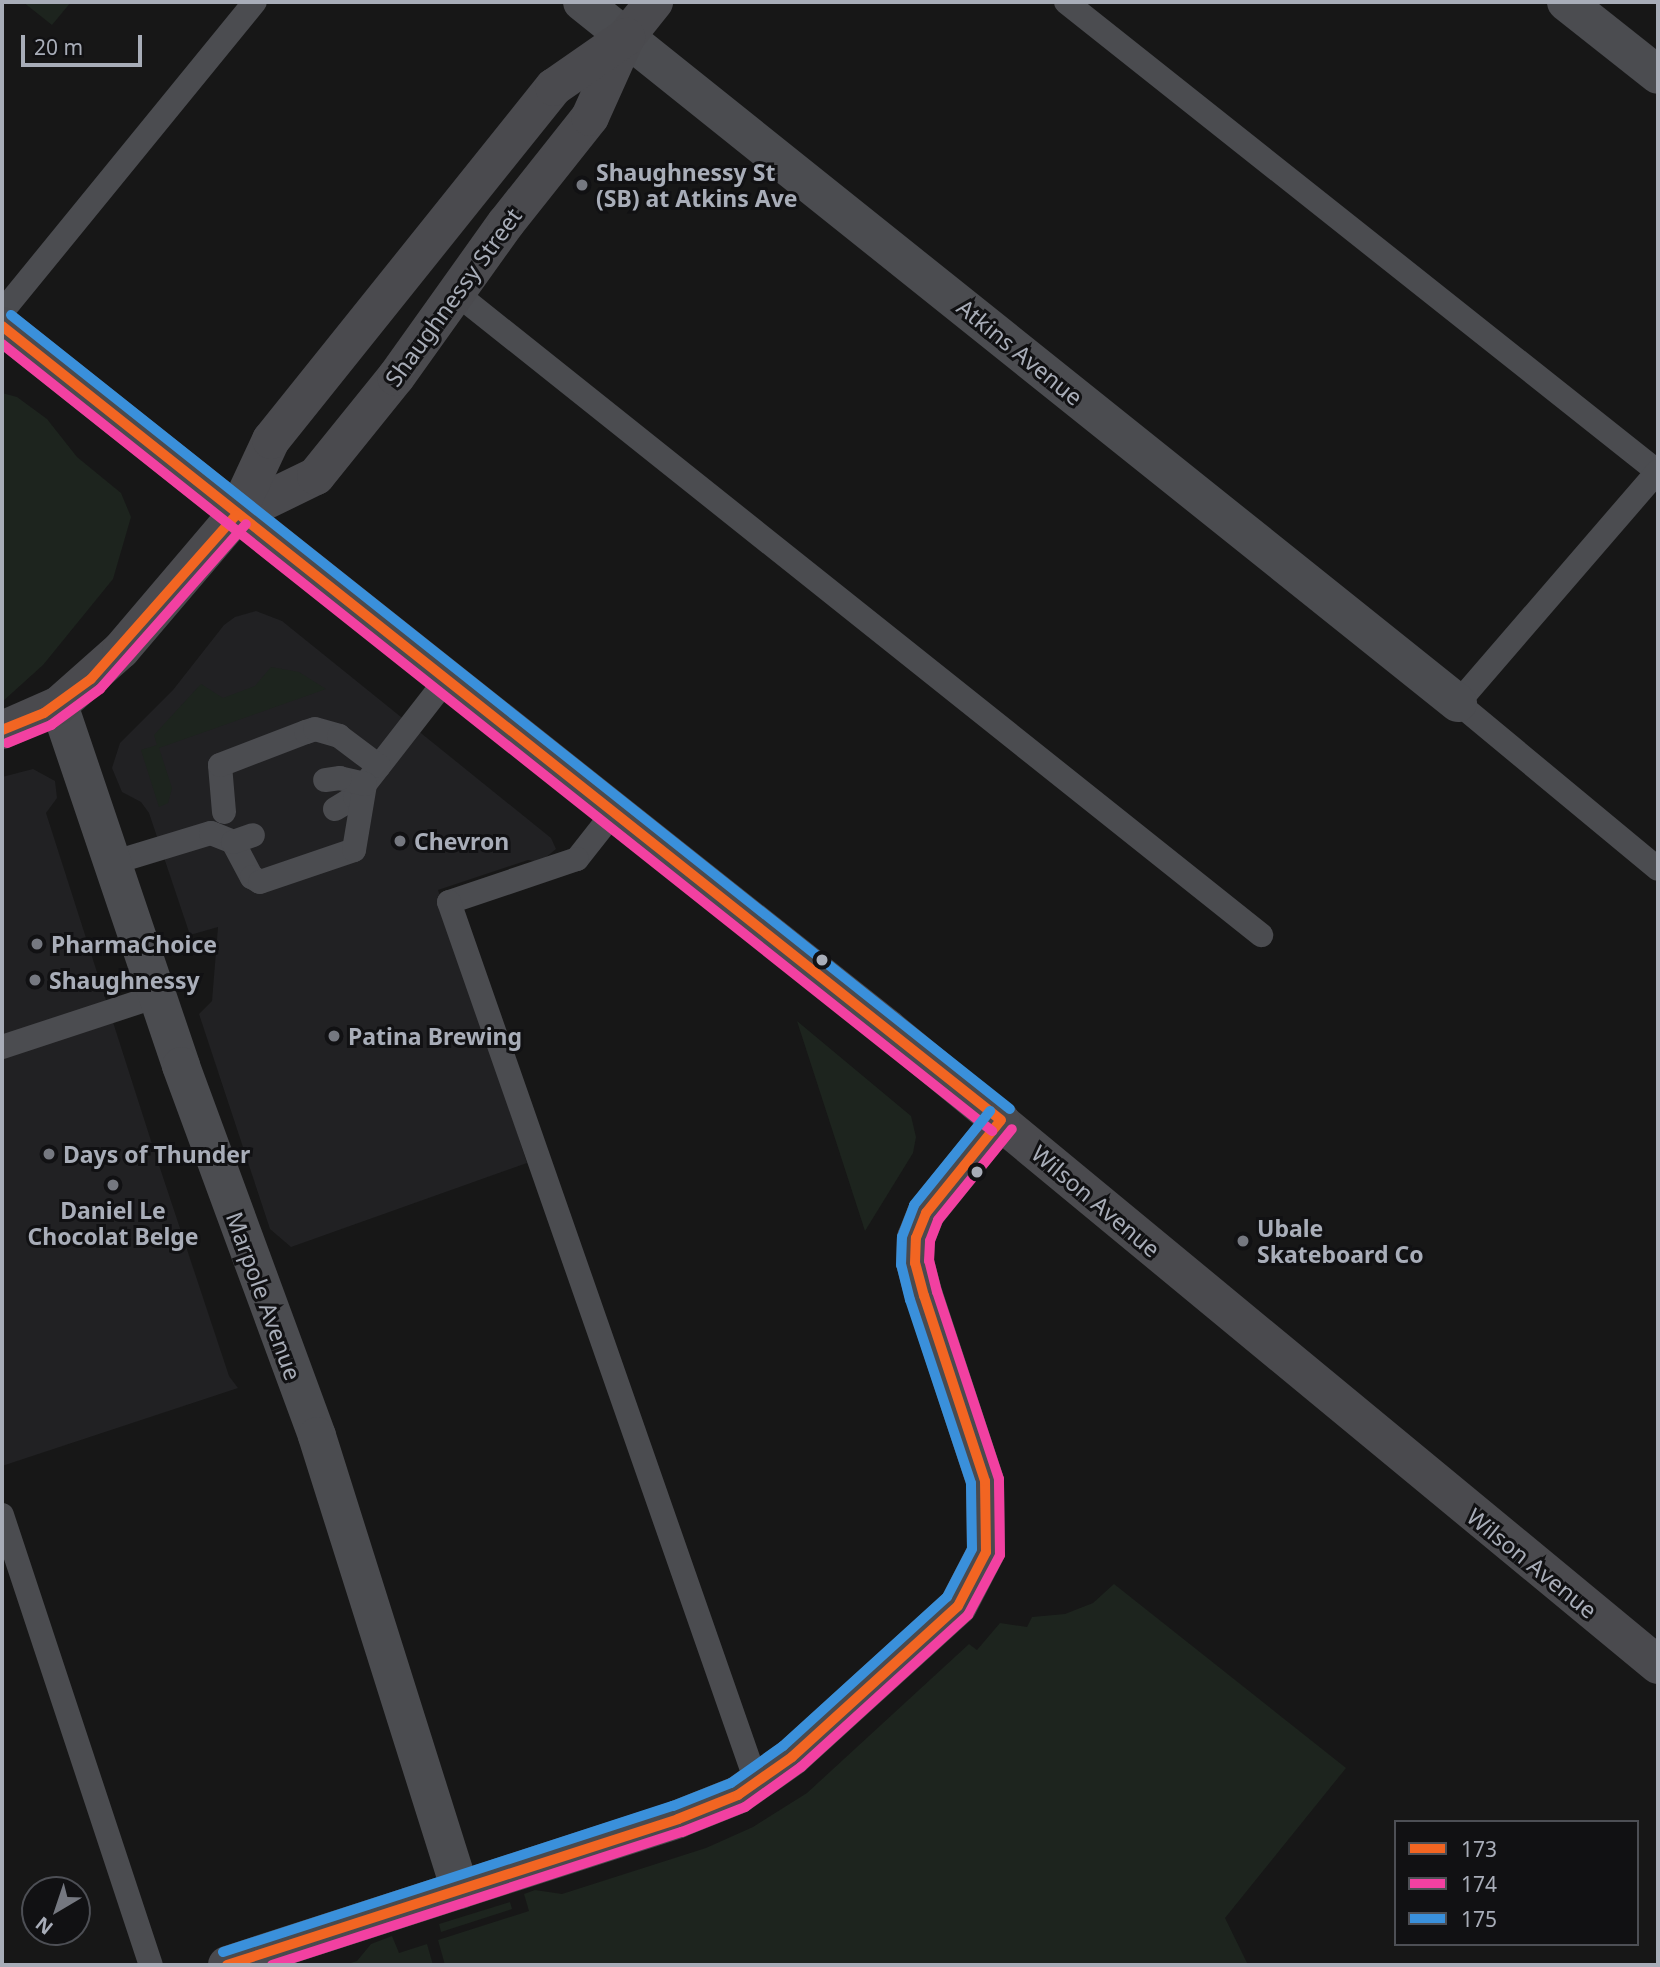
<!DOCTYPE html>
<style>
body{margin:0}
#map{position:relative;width:1660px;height:1967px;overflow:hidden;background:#171717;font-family:"Noto Sans",sans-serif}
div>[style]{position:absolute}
.built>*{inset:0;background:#212123}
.green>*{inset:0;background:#1d241e}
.lane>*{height:24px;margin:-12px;padding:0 12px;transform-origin:12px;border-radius:12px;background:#4b4c50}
.street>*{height:38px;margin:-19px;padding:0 19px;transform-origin:19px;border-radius:19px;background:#4b4c50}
.secondary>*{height:38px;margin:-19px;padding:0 19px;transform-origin:19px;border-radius:19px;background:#4a4a4e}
.bus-1>*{height:10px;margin:-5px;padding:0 5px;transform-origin:5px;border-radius:5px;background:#f26522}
.bus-2>*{height:10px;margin:-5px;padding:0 5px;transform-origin:5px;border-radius:5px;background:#f240a1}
.bus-3>*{height:10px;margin:-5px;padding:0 5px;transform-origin:5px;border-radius:5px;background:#3a90db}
.dots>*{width:19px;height:19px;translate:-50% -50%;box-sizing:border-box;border:4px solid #111113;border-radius:50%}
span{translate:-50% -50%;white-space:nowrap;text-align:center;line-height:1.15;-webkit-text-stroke:6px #111113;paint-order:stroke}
.poi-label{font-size:23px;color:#a8adb8;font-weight:700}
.left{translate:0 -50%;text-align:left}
.street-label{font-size:23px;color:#a8adb8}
.frame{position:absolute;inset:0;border:4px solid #a8adb8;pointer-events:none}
.legend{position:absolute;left:1394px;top:1820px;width:245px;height:126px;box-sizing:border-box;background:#111113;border:2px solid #4d4f55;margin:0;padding:9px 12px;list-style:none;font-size:21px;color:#a8adb8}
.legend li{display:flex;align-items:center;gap:14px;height:35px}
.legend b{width:35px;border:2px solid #4d4f55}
.north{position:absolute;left:21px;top:1876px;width:70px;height:70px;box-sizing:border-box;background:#111113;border:2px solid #4d4f55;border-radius:50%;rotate:219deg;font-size:19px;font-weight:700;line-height:28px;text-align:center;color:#a8adb8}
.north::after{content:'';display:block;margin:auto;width:24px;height:32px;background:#757880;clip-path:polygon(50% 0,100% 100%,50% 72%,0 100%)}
.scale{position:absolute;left:21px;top:35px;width:121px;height:32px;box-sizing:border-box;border:4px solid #a8adb8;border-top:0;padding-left:9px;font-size:21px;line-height:24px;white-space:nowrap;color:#a8adb8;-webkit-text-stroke:5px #111113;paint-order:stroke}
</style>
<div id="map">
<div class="built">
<i style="clip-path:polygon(256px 611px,282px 621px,551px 838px,556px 849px,540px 862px,528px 860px,438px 890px,527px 1163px,291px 1247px,270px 1229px,199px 1014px,212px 1001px,218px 927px,190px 935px,149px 813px,141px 802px,122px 792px,112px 768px,120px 743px,173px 690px,224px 625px,235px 617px)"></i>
<i style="clip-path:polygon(33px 769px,55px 781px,57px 798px,46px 813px,153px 1147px,229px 1376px,238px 1388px,2px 1466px,2px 777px)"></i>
</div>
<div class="green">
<i style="clip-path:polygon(23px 2px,71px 2px,52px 25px)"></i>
<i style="clip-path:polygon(2px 393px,17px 397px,47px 419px,77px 457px,121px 493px,131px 517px,113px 579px,43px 665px,2px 702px)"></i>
<i style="clip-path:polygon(271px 667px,299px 672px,326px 689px,159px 748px,172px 788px,168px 803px,159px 807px,141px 750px,157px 745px,154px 735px,201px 684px,223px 698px,255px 686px)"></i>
<i style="clip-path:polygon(797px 1021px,911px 1116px,916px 1137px,913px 1153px,865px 1231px)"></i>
<i style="clip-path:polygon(1114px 1584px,1346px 1768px,1225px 1918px,1248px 1965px,445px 1965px,438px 1940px,529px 1911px,524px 1894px,535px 1890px,562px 1894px,706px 1848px,753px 1827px,807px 1793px,969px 1644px,977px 1650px,1000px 1623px,1027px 1627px,1032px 1617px,1065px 1614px,1093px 1603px)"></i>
<i style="clip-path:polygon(510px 1902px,512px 1909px,441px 1932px,439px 1924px)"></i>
<i style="clip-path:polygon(392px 1936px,399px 1953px,427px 1944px,433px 1965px,344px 1965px,357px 1961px,371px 1944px)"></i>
</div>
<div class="lane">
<i style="left:1066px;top:2px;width:756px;rotate:38.45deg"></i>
<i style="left:456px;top:293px;width:1030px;rotate:38.57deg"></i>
<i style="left:2px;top:312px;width:400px;rotate:-50.8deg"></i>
<i style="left:1658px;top:471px;width:306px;rotate:130.8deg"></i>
<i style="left:1458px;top:703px;width:260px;rotate:39.7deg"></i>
<i style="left:335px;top:809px;width:23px;rotate:-31deg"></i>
<i style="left:355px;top:797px;width:148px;rotate:-52.1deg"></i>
<i style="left:224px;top:812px;width:47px;rotate:-94.9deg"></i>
<i style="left:220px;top:765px;width:92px;rotate:-21deg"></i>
<i style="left:306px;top:732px;width:9px;rotate:-18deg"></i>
<i style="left:315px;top:729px;width:25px;rotate:16deg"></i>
<i style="left:339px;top:736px;width:50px;rotate:36.9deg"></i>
<i style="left:614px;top:812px;width:60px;rotate:128.2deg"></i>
<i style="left:577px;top:859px;width:135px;rotate:161.4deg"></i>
<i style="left:449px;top:902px;width:934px;rotate:70.75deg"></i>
<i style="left:233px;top:842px;width:40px;rotate:62deg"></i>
<i style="left:252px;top:877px;width:9px;rotate:32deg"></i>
<i style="left:260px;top:882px;width:99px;rotate:-18.8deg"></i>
<i style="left:354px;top:850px;width:67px;rotate:-80.5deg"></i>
<i style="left:365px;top:784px;width:26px;rotate:-167deg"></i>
<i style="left:340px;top:778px;width:15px;rotate:172deg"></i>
<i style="left:112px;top:863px;width:103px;rotate:-16.9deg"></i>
<i style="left:211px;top:833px;width:24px;rotate:22deg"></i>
<i style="left:233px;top:842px;width:21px;rotate:-19deg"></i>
<i style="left:2px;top:1047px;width:163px;rotate:-18.2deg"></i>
<i style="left:2px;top:1515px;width:474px;rotate:71.7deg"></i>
</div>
<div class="street">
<i style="left:582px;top:2px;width:1122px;rotate:38.67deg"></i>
<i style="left:1566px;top:2px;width:117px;rotate:38.4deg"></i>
<i style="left:59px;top:705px;width:381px;rotate:71.3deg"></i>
<i style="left:181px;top:1066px;width:394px;rotate:69.8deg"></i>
<i style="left:317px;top:1436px;width:476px;rotate:72.5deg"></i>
</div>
<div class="secondary">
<i style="left:2px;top:326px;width:1130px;rotate:38.42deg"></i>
<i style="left:887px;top:1028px;width:1000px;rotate:39.56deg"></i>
<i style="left:236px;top:515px;width:89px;rotate:-26deg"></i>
<i style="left:316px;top:476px;width:127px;rotate:-51.1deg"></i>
<i style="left:396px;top:377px;width:189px;rotate:-54.5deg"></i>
<i style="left:506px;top:223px;width:135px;rotate:-51.6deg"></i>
<i style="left:590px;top:117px;width:88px;rotate:-65.8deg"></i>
<i style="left:626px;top:37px;width:45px;rotate:-51.3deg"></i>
<i style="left:2px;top:730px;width:62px;rotate:-23.7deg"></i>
<i style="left:59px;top:705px;width:83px;rotate:-41.6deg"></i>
<i style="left:121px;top:650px;width:177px;rotate:-49.6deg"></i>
<i style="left:236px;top:515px;width:83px;rotate:-65deg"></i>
<i style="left:271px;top:440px;width:452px;rotate:-51.3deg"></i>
<i style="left:554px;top:87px;width:88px;rotate:-34.8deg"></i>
<i style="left:227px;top:1965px;width:474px;rotate:-17.9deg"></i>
<i style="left:678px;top:1819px;width:65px;rotate:-21.8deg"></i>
<i style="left:738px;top:1795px;width:66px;rotate:-35.1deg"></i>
<i style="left:792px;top:1757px;width:224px;rotate:-42.3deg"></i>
<i style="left:958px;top:1606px;width:61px;rotate:-62.6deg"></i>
<i style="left:986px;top:1552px;width:71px;rotate:-90.8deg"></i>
<i style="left:985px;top:1481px;width:195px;rotate:-108.2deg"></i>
<i style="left:924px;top:1296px;width:34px;rotate:-105deg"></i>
<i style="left:915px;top:1263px;width:25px;rotate:-88deg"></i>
<i style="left:916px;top:1238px;width:27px;rotate:-68deg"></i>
<i style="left:926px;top:1213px;width:119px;rotate:-51.1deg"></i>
</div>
<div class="bus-1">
<i style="left:2px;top:326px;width:1276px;rotate:38.48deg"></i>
<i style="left:2px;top:730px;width:45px;rotate:-22deg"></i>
<i style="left:44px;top:713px;width:58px;rotate:-35.9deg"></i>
<i style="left:91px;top:679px;width:219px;rotate:-48.5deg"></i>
<i style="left:227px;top:1965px;width:474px;rotate:-17.9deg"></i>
<i style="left:678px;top:1819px;width:65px;rotate:-21.8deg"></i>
<i style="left:738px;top:1795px;width:66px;rotate:-35.1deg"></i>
<i style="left:792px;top:1757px;width:224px;rotate:-42.3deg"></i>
<i style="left:958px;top:1606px;width:61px;rotate:-62.6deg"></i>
<i style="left:986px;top:1552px;width:71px;rotate:-90.8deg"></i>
<i style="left:985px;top:1481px;width:195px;rotate:-108.2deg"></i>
<i style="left:924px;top:1296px;width:34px;rotate:-105deg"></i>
<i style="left:915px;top:1263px;width:25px;rotate:-88deg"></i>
<i style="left:916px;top:1238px;width:27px;rotate:-68deg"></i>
<i style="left:926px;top:1213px;width:119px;rotate:-51.1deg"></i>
</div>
<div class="bus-2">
<i style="left:2px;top:344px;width:1265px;rotate:38.48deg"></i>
<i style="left:7px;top:743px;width:48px;rotate:-22.2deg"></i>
<i style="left:51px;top:725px;width:61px;rotate:-36.3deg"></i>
<i style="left:100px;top:689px;width:220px;rotate:-48.5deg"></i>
<i style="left:272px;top:1965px;width:431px;rotate:-18deg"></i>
<i style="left:682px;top:1832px;width:68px;rotate:-21.6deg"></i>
<i style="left:745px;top:1807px;width:69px;rotate:-35.5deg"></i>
<i style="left:801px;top:1767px;width:226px;rotate:-42.3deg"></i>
<i style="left:968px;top:1615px;width:68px;rotate:-61.9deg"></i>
<i style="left:1000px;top:1555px;width:76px;rotate:-90.8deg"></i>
<i style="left:999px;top:1479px;width:197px;rotate:-108.3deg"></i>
<i style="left:937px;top:1292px;width:32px;rotate:-104deg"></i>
<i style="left:929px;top:1261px;width:20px;rotate:-87deg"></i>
<i style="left:930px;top:1241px;width:22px;rotate:-69deg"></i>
<i style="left:938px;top:1220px;width:117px;rotate:-50.9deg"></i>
</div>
<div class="bus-3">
<i style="left:11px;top:315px;width:1276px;rotate:38.48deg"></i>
<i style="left:223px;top:1952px;width:473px;rotate:-18deg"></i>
<i style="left:673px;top:1806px;width:62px;rotate:-21.6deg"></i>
<i style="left:731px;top:1783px;width:64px;rotate:-35.4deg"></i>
<i style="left:783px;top:1746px;width:222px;rotate:-42.3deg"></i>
<i style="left:947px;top:1597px;width:54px;rotate:-62.5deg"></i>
<i style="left:972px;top:1549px;width:66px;rotate:-90.9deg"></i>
<i style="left:971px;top:1483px;width:193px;rotate:-108.4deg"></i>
<i style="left:910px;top:1300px;width:36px;rotate:-104deg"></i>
<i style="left:901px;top:1265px;width:28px;rotate:-88deg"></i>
<i style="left:902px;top:1237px;width:34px;rotate:-69deg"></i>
<i style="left:914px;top:1205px;width:121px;rotate:-51deg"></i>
</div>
<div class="dots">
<i style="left:582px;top:185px;background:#757880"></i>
<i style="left:400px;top:841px;background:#757880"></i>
<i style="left:37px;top:944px;background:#757880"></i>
<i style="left:822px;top:960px;background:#a8adb8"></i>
<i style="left:35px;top:980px;background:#757880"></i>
<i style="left:334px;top:1036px;background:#757880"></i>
<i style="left:49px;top:1154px;background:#757880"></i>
<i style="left:977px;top:1172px;background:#a8adb8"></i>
<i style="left:113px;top:1185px;background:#757880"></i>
<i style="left:1243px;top:1241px;background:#757880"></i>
</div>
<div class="poi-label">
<span class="left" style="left:596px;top:185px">Shaughnessy St<br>(SB) at Atkins Ave</span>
<span class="left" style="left:414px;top:841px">Chevron</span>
<span class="left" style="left:51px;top:944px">PharmaChoice</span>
<span class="left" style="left:49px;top:980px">Shaughnessy</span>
<span class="left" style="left:348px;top:1036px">Patina Brewing</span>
<span class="left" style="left:63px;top:1154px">Days of Thunder</span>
<span style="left:113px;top:1223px">Daniel Le<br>Chocolat Belge</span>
<span class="left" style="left:1257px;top:1241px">Ubale<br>Skateboard Co</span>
</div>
<div class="street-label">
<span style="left:453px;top:297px;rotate:-54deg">Shaughnessy Street</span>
<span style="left:1020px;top:352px;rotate:39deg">Atkins Avenue</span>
<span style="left:1096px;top:1201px;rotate:40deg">Wilson Avenue</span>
<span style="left:264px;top:1296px;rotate:70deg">Marpole Avenue</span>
<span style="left:1532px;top:1563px;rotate:39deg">Wilson Avenue</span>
</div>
<div class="frame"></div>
<ul class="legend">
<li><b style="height:9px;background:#f26522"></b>173</li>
<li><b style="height:9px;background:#f240a1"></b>174</li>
<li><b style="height:9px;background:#3a90db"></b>175</li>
</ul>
<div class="north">N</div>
<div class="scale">20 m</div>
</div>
